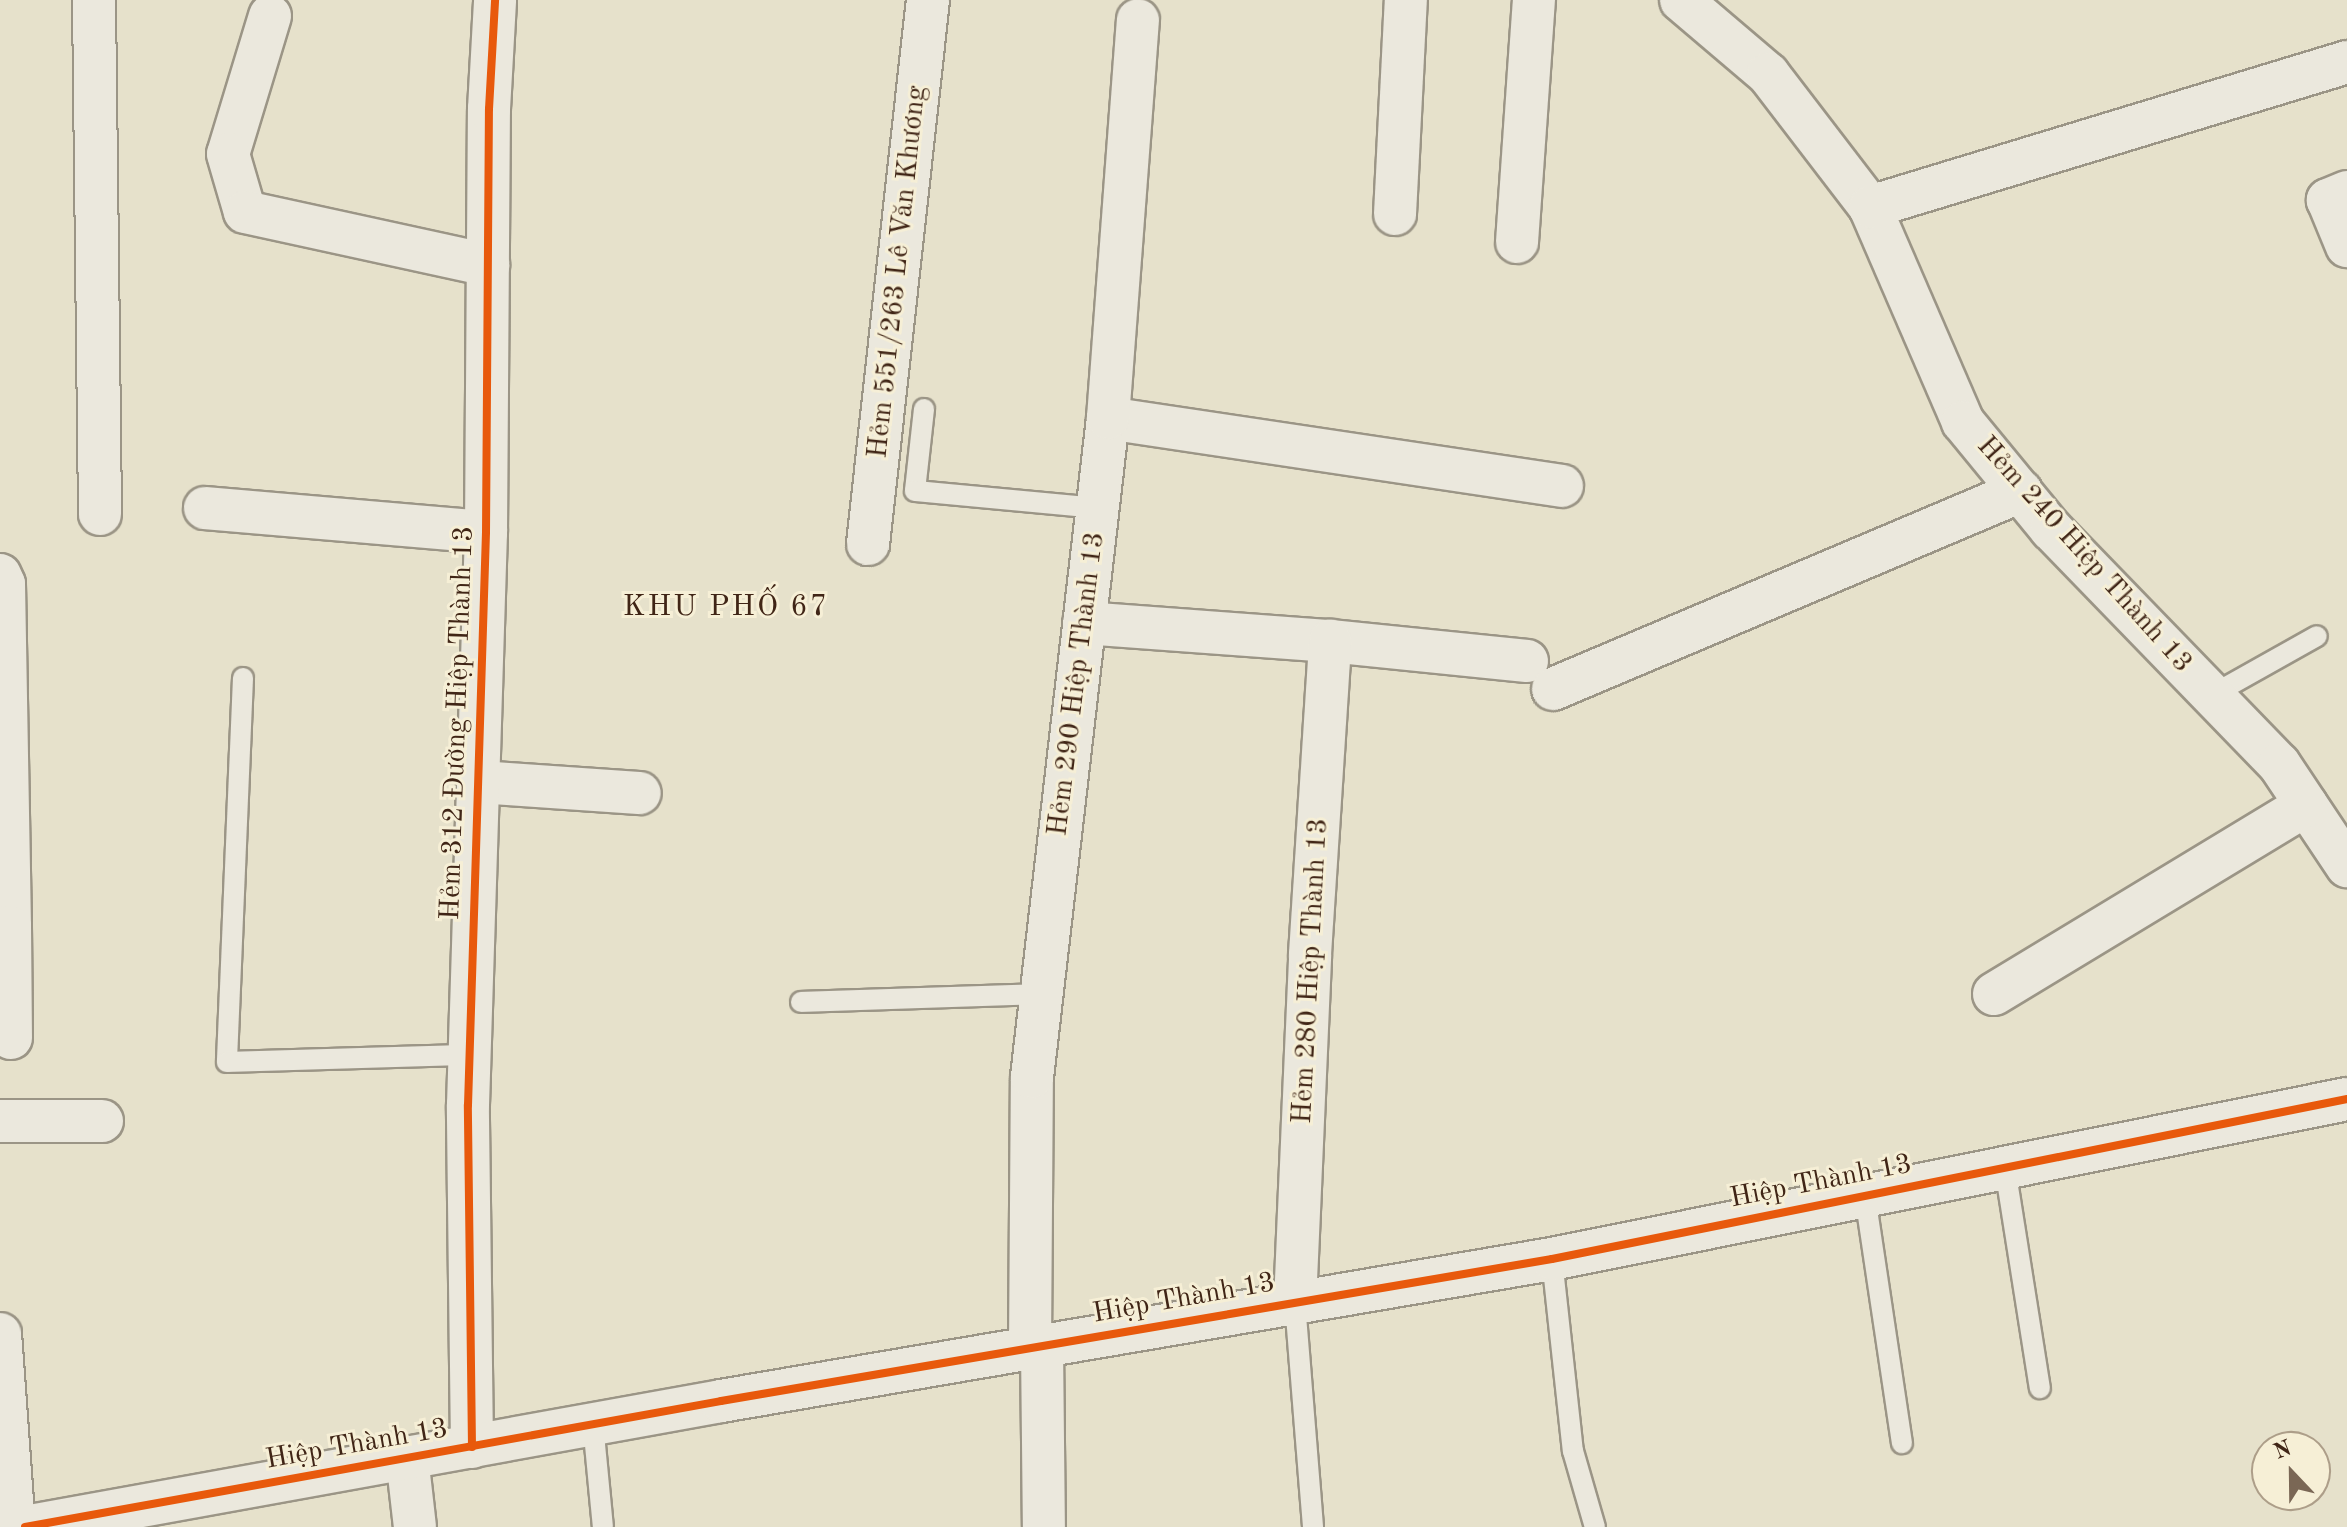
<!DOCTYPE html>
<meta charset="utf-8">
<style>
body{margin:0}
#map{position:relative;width:2347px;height:1527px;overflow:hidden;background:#e6e1cb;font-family:"Old Standard TT",serif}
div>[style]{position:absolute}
.roads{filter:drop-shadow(2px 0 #9b9586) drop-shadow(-2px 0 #9b9586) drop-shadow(0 2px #9b9586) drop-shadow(0 -2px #9b9586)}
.service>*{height:20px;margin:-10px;padding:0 10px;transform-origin:10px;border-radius:10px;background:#ebe8dd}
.minor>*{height:42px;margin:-21px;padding:0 21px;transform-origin:21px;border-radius:21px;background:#ebe8dd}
.cycleway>*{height:8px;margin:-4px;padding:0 4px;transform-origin:4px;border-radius:4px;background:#e8590c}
span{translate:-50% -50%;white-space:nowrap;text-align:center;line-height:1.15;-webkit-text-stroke:6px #f6efd6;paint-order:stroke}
.street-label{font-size:28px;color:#402516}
.neighbourhood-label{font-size:30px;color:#402516;letter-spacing:2px}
.north{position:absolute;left:2251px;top:1431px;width:80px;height:80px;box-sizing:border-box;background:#f6efd6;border:2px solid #ad9e89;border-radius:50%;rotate:338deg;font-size:22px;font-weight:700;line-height:32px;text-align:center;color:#402516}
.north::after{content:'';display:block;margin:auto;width:28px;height:36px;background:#7a6755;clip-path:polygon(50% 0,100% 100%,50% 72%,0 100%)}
</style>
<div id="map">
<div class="roads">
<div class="service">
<i style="left:924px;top:409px;width:82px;rotate:96.3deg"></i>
<i style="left:915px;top:491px;width:184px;rotate:5.3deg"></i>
<i style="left:243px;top:678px;width:384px;rotate:92.4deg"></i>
<i style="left:227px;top:1062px;width:243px;rotate:-1.7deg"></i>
<i style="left:2212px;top:695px;width:120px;rotate:-29.3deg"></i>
<i style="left:801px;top:1002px;width:240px;rotate:-1.9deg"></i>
<i style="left:2005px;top:1168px;width:223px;rotate:81deg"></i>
<i style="left:1865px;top:1196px;width:250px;rotate:81.5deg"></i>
<i style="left:1552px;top:1259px;width:193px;rotate:83.8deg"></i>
<i style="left:1573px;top:1451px;width:79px;rotate:73.9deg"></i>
<i style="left:1295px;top:1303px;width:225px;rotate:85.4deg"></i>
<i style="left:593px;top:1424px;width:103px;rotate:84.5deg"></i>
</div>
<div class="minor">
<i style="left:94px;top:0;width:514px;rotate:89.33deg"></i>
<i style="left:1681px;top:0;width:114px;rotate:40.4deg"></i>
<i style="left:1768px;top:74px;width:168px;rotate:52.5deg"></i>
<i style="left:1870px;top:207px;width:234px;rotate:66.6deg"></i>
<i style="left:1963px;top:422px;width:139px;rotate:50.6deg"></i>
<i style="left:2051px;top:529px;width:327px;rotate:45.9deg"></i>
<i style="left:2279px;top:764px;width:123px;rotate:56.3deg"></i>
<i style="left:270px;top:16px;width:144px;rotate:106.9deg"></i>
<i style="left:228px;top:154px;width:60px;rotate:73.7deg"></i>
<i style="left:245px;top:212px;width:249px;rotate:12.3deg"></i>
<i style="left:2347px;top:192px;width:21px;rotate:157deg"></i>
<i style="left:2328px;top:200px;width:50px;rotate:67.6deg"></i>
<i style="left:1870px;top:207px;width:499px;rotate:-16.9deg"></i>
<i style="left:1395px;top:214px;width:214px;rotate:-87.1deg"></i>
<i style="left:1517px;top:242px;width:243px;rotate:-86deg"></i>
<i style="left:1108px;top:418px;width:459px;rotate:8.5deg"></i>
<i style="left:205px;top:508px;width:282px;rotate:4.9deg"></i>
<i style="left:868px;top:544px;width:547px;rotate:-83.71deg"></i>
<i style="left:0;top:575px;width:10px;rotate:66deg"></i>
<i style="left:4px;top:584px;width:343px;rotate:89deg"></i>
<i style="left:10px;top:927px;width:10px;rotate:174deg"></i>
<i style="left:1084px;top:623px;width:247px;rotate:4.2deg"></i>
<i style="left:1330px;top:641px;width:198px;rotate:5.8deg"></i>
<i style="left:1553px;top:689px;width:508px;rotate:-22.93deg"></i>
<i style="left:478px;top:782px;width:162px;rotate:3.9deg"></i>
<i style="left:10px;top:927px;width:111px;rotate:89.5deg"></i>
<i style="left:1994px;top:994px;width:365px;rotate:-31.2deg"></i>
<i style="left:0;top:1121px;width:102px"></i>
<i style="left:1295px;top:1303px;width:349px;rotate:-87.5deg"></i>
<i style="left:1310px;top:954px;width:314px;rotate:-86.3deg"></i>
<i style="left:0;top:1334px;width:194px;rotate:85.9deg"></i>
<i style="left:1042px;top:1346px;width:181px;rotate:89.4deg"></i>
<i style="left:1030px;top:1348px;width:271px;rotate:-89.6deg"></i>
<i style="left:1032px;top:1077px;width:663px;rotate:-83.42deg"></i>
<i style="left:1108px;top:418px;width:399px;rotate:-85.7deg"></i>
<i style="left:472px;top:1447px;width:342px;rotate:-90.7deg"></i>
<i style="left:468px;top:1105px;width:573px;rotate:-88.2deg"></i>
<i style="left:486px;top:532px;width:423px;rotate:-89.6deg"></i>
<i style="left:489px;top:109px;width:109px;rotate:-86.8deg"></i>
<i style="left:407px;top:1457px;width:70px;rotate:83.5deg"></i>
<i style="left:25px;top:1527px;width:707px;rotate:-10.26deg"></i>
<i style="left:721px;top:1401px;width:843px;rotate:-9.7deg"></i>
<i style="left:1552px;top:1259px;width:811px;rotate:-11.38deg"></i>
</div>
</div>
<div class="cycleway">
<i style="left:472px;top:1447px;width:342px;rotate:-90.7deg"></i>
<i style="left:468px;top:1105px;width:573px;rotate:-88.2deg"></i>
<i style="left:486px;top:532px;width:423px;rotate:-89.6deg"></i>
<i style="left:489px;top:109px;width:109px;rotate:-86.8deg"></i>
<i style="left:25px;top:1527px;width:707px;rotate:-10.26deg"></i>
<i style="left:721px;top:1401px;width:843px;rotate:-9.7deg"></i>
<i style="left:1552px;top:1259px;width:811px;rotate:-11.38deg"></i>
</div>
<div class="street-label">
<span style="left:898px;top:272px;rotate:-84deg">Hẻm 551/263 Lê Văn Khương</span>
<span style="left:2084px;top:555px;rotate:48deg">Hẻm 240 Hiệp Thành 13</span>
<span style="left:1077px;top:684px;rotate:-83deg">Hẻm 290 Hiệp Thành 13</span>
<span style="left:458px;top:723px;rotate:-88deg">Hẻm 312 Đường Hiệp Thành 13</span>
<span style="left:1311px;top:971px;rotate:-87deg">Hẻm 280 Hiệp Thành 13</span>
<span style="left:1821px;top:1182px;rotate:-11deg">Hiệp Thành 13</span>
<span style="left:1184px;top:1299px;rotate:-10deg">Hiệp Thành 13</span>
<span style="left:357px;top:1445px;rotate:-10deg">Hiệp Thành 13</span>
</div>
<div class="neighbourhood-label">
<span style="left:726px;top:607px">KHU PHỐ 67</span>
</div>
<div class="north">N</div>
</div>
